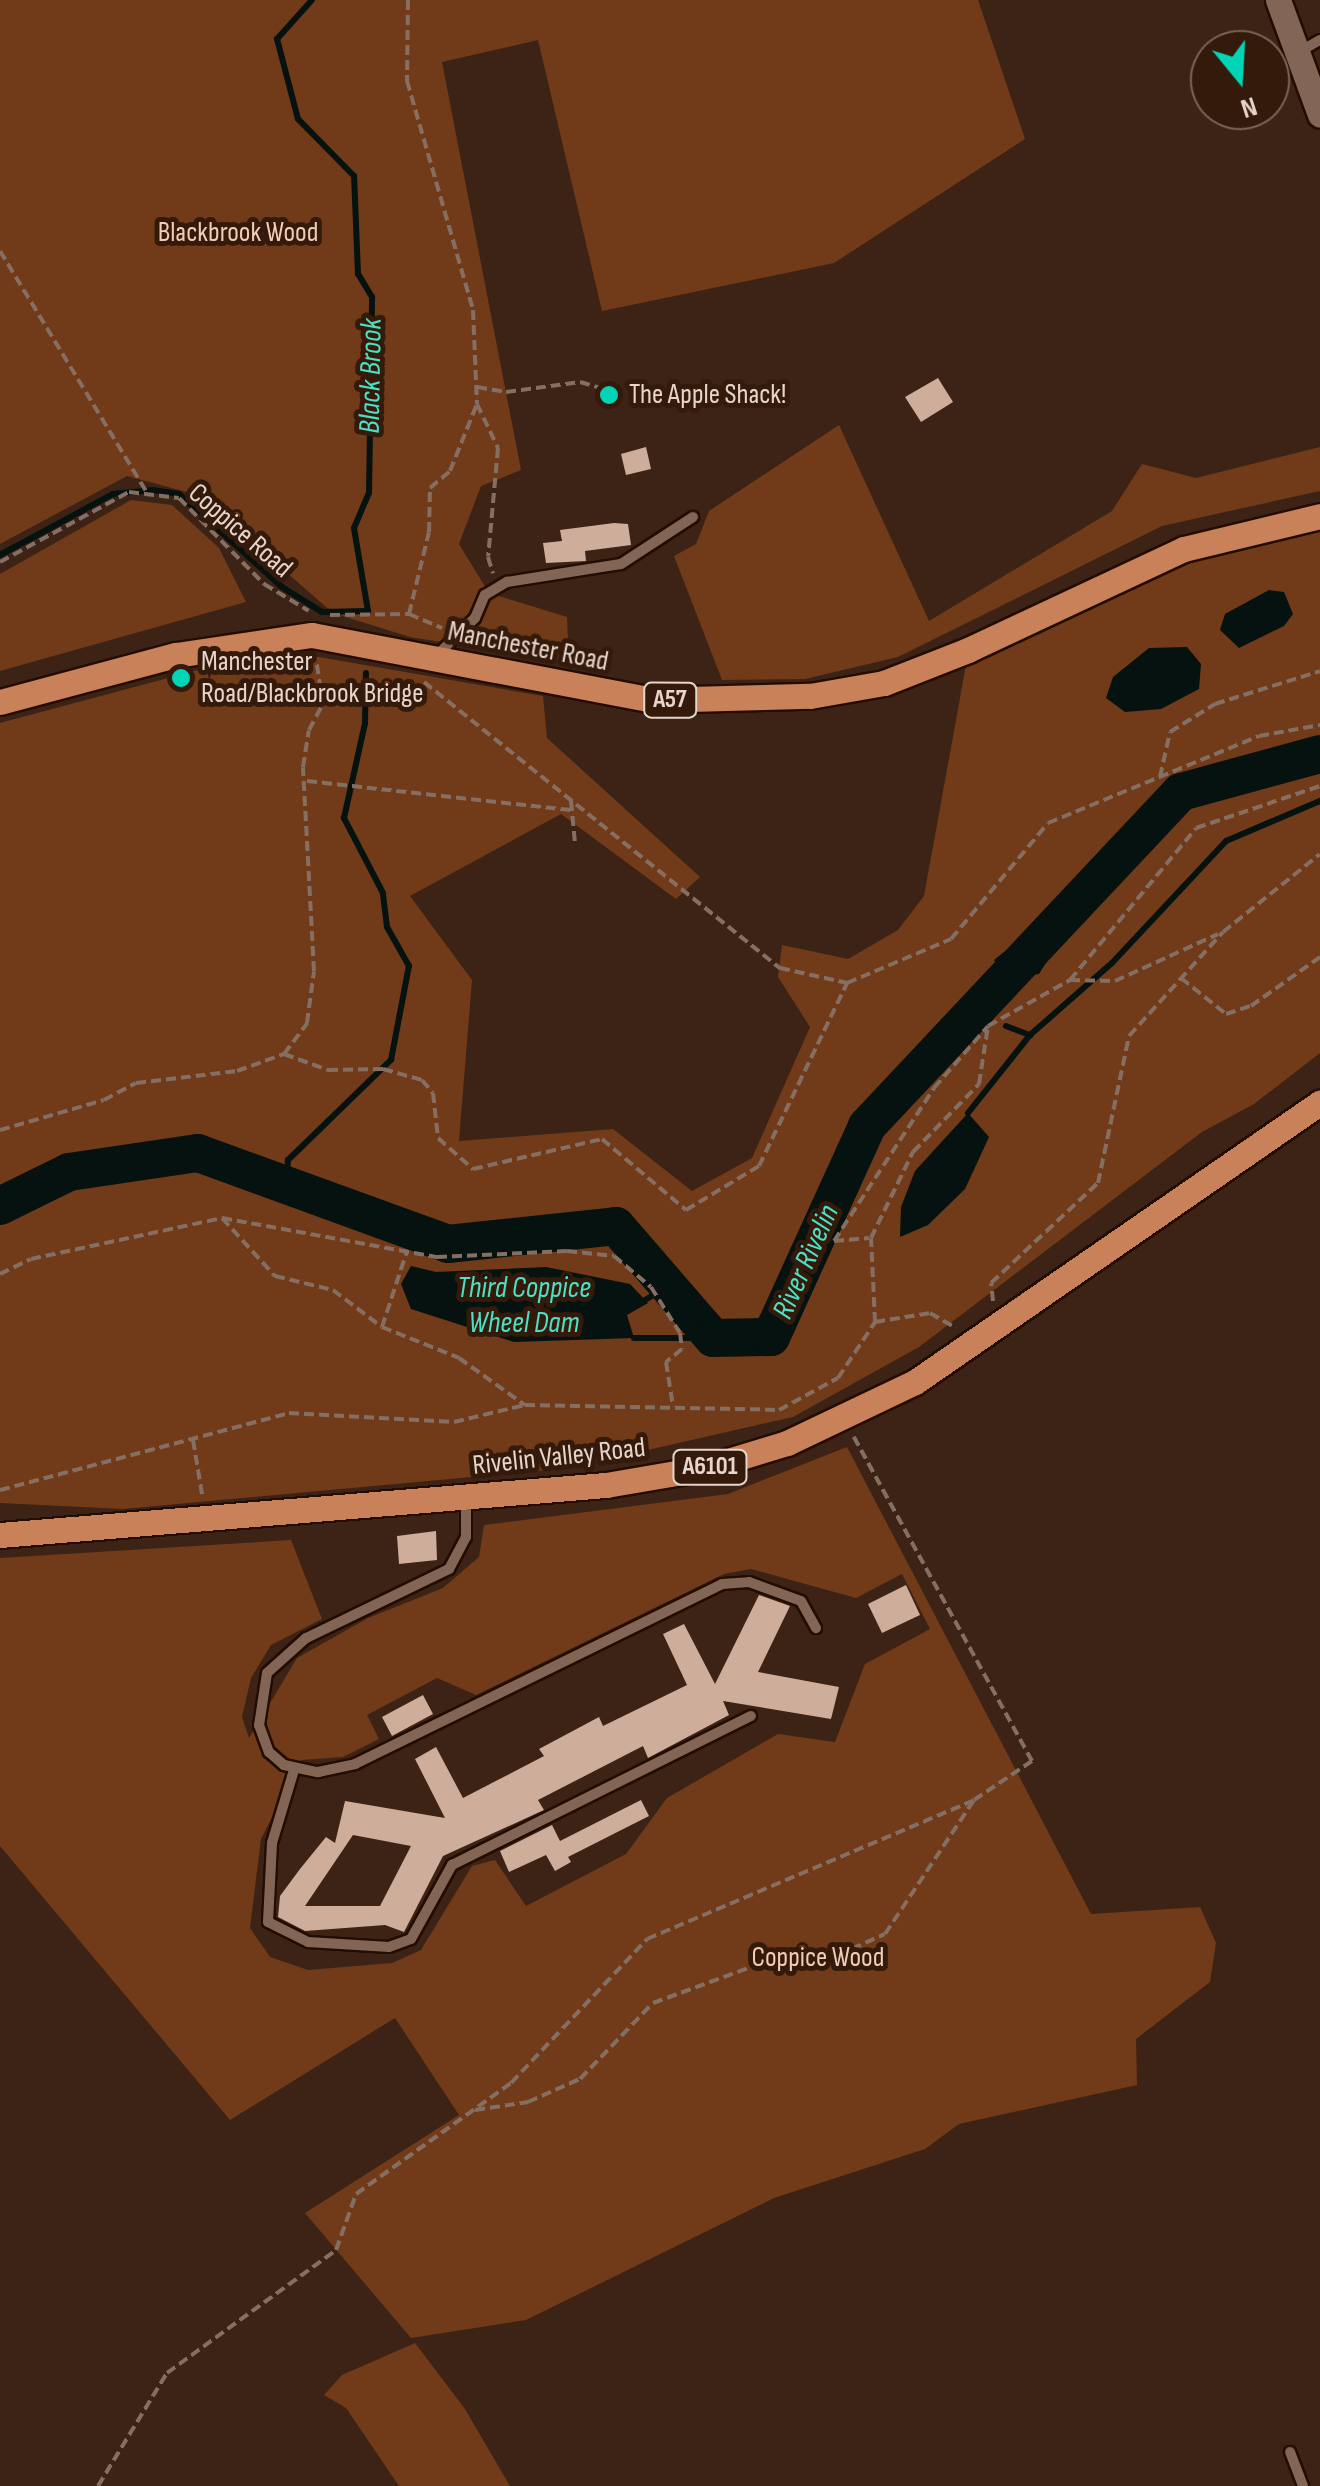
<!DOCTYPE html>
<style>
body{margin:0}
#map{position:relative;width:1320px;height:2486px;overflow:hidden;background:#3d2315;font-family:"Sofia Sans Condensed",sans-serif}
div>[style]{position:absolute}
.green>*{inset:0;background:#713a18}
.water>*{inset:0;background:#05120f}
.stream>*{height:6px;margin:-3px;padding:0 3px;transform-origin:3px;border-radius:3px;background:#05120f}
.river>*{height:38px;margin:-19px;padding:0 19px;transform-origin:19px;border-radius:19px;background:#05120f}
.building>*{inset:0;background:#cfad9b}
.path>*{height:4px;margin-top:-2px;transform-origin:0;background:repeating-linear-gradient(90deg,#856e62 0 10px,transparent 0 15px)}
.roads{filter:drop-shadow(2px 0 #230c01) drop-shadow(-2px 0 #230c01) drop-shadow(0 2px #230c01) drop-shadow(0 -2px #230c01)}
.service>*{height:10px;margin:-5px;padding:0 5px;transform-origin:5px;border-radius:5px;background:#836555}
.tertiary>*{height:25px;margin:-12.5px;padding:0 12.5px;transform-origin:12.5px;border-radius:12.5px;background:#836555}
.primary>*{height:25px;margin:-12.5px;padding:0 12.5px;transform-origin:12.5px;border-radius:12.5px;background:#c98159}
.dots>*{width:28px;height:28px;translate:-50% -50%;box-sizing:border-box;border:5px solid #331a0b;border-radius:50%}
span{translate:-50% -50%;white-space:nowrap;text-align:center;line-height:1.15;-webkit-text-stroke:10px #331a0b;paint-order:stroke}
.shield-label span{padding:2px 8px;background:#331a0b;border:2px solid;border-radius:8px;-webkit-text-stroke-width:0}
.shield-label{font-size:25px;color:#e7d5cc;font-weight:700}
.park-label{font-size:28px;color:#f3ccb8}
.poi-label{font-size:28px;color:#e7d5cc}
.left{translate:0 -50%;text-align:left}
.street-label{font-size:28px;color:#e7d5cc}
.water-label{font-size:30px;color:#4ce0c4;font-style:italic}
.north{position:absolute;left:1190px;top:30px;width:100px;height:100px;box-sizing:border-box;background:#331a0b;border:2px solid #7b6558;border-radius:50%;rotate:162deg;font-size:28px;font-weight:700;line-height:40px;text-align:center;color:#e7d5cc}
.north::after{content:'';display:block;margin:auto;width:35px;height:45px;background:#00d5b7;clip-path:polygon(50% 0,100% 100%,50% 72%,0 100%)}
</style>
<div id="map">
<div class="green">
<i style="clip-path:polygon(0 0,978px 0,1025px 139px,834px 263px,602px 311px,538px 40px,442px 62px,521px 470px,481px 486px,459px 544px,489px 593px,567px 617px,569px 662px,410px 637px,333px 613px,198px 495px,127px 476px,0 544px)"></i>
<i style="clip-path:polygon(839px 425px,929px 621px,1112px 511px,1142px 464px,1196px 478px,1320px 447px,1320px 491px,1162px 526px,898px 657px,805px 679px,722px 680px,674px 556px,696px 544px,709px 511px)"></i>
<i style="clip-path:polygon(131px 500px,172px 505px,219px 548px,246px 602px,0 671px,0 574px)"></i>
<i style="clip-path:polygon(1320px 532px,1320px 1053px,1254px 1104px,1202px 1132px,919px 1347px,793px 1417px,569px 1468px,123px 1509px,0 1503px,0 723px,235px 660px,313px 656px,543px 696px,547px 738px,700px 877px,676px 899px,561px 814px,410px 896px,472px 980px,459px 1141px,613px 1129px,692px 1191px,752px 1158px,810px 1027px,778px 977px,782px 945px,848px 959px,898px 930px,924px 896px,966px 665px,1182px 565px)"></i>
<i style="clip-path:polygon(evenodd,847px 1447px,1091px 1914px,1200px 1907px,1216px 1943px,1210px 1982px,1136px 2039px,1137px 2085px,959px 2124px,925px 2149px,774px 2198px,526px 2320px,411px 2338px,305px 2213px,459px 2115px,395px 2018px,230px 2120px,0 1846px,0 1558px,291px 1540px,322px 1619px,271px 1645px,251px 1678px,242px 1717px,249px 1738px,297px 1658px,368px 1618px,443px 1588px,479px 1557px,484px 1525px,728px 1494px,847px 1447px,751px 1569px,856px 1598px,902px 1574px,930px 1629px,865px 1664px,835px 1742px,778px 1734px,667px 1798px,626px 1854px,526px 1906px,495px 1860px,472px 1866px,421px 1950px,392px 1963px,308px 1970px,270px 1957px,250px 1928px,261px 1839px,301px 1760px,343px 1757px,379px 1739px,367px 1715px,437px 1678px,476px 1695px,724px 1574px,751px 1569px)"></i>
<i style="clip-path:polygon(415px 2343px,465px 2409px,510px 2486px,399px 2486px,346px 2408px,324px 2395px,342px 2375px)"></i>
</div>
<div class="water">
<i style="clip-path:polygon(1269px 590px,1284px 592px,1293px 614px,1284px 626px,1239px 648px,1220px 630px,1225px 614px)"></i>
<i style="clip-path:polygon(1187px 647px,1201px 664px,1199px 689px,1161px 709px,1125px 712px,1106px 698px,1113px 677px,1149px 648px)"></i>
<i style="clip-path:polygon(1030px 931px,1055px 948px,1039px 974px,1005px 979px,994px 960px)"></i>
<i style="clip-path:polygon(968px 1113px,989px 1137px,965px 1189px,928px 1225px,900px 1237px,901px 1207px,915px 1171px)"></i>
<i style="clip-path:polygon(411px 1266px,436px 1272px,546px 1267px,630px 1284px,648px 1303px,627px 1315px,634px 1338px,514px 1342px,411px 1309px,401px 1284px)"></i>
</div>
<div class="stream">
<i style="left:0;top:555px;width:128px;rotate:-28.4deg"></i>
<i style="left:113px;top:494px;width:40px;rotate:-5.7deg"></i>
<i style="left:153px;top:490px;width:26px;rotate:9deg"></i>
<i style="left:179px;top:494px;width:139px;rotate:42.1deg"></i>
<i style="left:282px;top:587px;width:47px;rotate:32deg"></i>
<i style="left:322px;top:612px;width:46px;rotate:-1.2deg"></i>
<i style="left:368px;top:611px;width:84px;rotate:-99.6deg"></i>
<i style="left:354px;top:528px;width:38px;rotate:-67deg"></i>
<i style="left:369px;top:493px;width:196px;rotate:-89.1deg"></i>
<i style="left:372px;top:297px;width:27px;rotate:-121deg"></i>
<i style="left:358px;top:274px;width:98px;rotate:-92.3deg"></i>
<i style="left:354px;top:176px;width:80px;rotate:-134.5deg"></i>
<i style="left:298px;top:119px;width:83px;rotate:-104.7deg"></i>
<i style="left:277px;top:39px;width:52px;rotate:-48.1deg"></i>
<i style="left:1006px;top:1026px;width:26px;rotate:21deg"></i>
<i style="left:1030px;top:1035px;width:109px;rotate:-41.3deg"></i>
<i style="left:1112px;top:963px;width:167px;rotate:-46.9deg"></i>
<i style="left:1226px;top:841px;width:102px;rotate:-23.1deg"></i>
<i style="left:968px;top:1113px;width:100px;rotate:-51.5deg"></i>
<i style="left:287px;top:1184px;width:24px;rotate:-88deg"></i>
<i style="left:288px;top:1160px;width:144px;rotate:-44.2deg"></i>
<i style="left:391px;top:1060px;width:96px;rotate:-79.2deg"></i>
<i style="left:409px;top:966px;width:45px;rotate:-119.4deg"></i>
<i style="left:387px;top:927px;width:34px;rotate:-97deg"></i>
<i style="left:383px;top:893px;width:85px;rotate:-117.5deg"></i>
<i style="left:344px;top:818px;width:97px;rotate:-77.5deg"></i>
<i style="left:365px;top:723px;width:50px;rotate:-88.9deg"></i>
<i style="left:645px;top:1300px;width:27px;rotate:-31deg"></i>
<i style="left:634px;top:1338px;width:79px"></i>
</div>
<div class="river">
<i style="left:0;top:1206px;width:77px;rotate:-26.2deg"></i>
<i style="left:69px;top:1172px;width:130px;rotate:-8.4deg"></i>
<i style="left:198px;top:1153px;width:266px;rotate:20deg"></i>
<i style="left:448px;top:1244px;width:169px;rotate:-6.1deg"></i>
<i style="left:616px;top:1226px;width:148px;rotate:49.1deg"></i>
<i style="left:713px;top:1338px;width:58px;rotate:-1deg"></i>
<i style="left:771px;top:1337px;width:232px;rotate:-65.5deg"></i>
<i style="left:867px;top:1126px;width:458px;rotate:-46.8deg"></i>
<i style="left:1181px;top:792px;width:144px;rotate:-15.3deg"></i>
</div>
<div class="building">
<i style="clip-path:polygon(938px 378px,953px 402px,921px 422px,905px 397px)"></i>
<i style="clip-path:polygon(646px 447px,651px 469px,626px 475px,621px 454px)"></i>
<i style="clip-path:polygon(614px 523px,628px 524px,631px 545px,585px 551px,586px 561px,546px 563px,543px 543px,562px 541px,560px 530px)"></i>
<i style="clip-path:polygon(436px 1531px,437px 1560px,399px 1564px,397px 1536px)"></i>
<i style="clip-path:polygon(906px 1585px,920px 1615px,882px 1633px,868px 1604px)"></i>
<i style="clip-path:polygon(evenodd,759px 1595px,790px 1606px,758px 1672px,839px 1687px,831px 1719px,723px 1701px,729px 1715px,648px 1758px,643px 1746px,538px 1800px,544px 1810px,443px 1856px,404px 1932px,385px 1925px,305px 1931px,278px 1917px,280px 1896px,300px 1869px,326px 1837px,335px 1843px,345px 1801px,445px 1818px,415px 1759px,436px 1747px,463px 1798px,544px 1756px,539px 1749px,599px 1717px,603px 1726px,687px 1685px,663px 1634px,684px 1624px,715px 1684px,759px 1595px,353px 1835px,411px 1846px,380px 1906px,305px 1906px,353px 1835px)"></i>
<i style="clip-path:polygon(423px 1695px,433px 1714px,392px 1736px,382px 1717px)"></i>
<i style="clip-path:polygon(641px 1800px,649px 1816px,568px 1857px,571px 1862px,555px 1871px,546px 1855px,509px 1872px,500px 1851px,552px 1825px,560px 1841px)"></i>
</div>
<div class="path">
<i style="left:408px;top:0;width:81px;rotate:90.7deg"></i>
<i style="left:407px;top:81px;width:238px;rotate:73.9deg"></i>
<i style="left:473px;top:310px;width:94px;rotate:87.6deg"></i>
<i style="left:477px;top:404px;width:49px;rotate:64.5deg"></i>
<i style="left:498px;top:448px;width:109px;rotate:95.2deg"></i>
<i style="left:488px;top:557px;width:17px;rotate:73deg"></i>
<i style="left:0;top:251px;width:285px;rotate:58.7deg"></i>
<i style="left:477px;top:387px;width:29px;rotate:10deg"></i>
<i style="left:506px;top:392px;width:75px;rotate:-7.7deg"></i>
<i style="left:580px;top:382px;width:22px;rotate:16deg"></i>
<i style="left:0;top:562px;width:147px;rotate:-28.5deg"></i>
<i style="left:129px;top:492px;width:50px;rotate:6.8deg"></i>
<i style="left:179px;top:498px;width:121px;rotate:45.3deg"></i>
<i style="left:264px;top:584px;width:52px;rotate:31deg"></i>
<i style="left:409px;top:614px;width:36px;rotate:23deg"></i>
<i style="left:330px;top:615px;width:79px;rotate:-0.7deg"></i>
<i style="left:409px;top:614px;width:84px;rotate:-76.3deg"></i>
<i style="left:429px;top:532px;width:44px;rotate:-88.7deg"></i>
<i style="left:430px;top:488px;width:26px;rotate:-40deg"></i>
<i style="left:450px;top:471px;width:72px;rotate:-68.1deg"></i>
<i style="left:424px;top:682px;width:457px;rotate:38.8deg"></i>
<i style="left:780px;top:968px;width:69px;rotate:12.6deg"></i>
<i style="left:847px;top:983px;width:113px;rotate:-22.9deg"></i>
<i style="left:951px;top:939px;width:151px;rotate:-50.1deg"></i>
<i style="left:1048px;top:823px;width:228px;rotate:-22.4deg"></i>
<i style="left:1259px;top:736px;width:62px;rotate:-10.2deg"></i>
<i style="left:1160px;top:777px;width:46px;rotate:-77.5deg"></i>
<i style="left:1170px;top:732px;width:53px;rotate:-31.9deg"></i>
<i style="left:1215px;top:704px;width:110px;rotate:-17.4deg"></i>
<i style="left:307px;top:781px;width:265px;rotate:6.3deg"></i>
<i style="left:571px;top:801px;width:42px;rotate:84.6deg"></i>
<i style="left:1181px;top:978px;width:58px;rotate:38.7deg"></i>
<i style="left:1226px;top:1014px;width:26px;rotate:-18deg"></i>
<i style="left:1251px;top:1006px;width:85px;rotate:-35.4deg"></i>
<i style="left:1070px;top:980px;width:45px;rotate:1.3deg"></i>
<i style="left:1115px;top:981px;width:113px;rotate:-24.5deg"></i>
<i style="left:284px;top:1054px;width:47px;rotate:20deg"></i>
<i style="left:328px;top:1070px;width:55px;rotate:-1deg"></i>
<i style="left:383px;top:1069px;width:41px;rotate:15.8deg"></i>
<i style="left:422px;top:1080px;width:17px;rotate:50deg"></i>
<i style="left:433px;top:1093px;width:45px;rotate:83.7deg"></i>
<i style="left:438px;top:1138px;width:47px;rotate:41.5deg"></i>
<i style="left:473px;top:1169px;width:132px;rotate:-13.1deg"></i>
<i style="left:602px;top:1139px;width:110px;rotate:40.2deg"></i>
<i style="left:686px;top:1210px;width:85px;rotate:-31.1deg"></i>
<i style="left:759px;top:1166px;width:203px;rotate:-64.3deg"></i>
<i style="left:0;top:1130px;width:108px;rotate:-16.1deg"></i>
<i style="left:104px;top:1100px;width:36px;rotate:-28deg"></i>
<i style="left:136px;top:1083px;width:102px;rotate:-6.8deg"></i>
<i style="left:237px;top:1071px;width:50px;rotate:-19.9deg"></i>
<i style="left:284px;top:1054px;width:39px;rotate:-53deg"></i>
<i style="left:307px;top:1023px;width:52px;rotate:-82.3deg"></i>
<i style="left:314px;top:971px;width:204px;rotate:-93.1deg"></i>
<i style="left:303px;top:767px;width:37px;rotate:-81deg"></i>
<i style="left:309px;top:730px;width:30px;rotate:-62deg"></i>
<i style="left:323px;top:704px;width:46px;rotate:-98.8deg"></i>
<i style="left:222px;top:1218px;width:219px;rotate:10.3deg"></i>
<i style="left:437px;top:1257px;width:130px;rotate:-2.6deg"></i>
<i style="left:567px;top:1251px;width:47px;rotate:6.1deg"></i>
<i style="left:614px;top:1256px;width:48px;rotate:40deg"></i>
<i style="left:651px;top:1287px;width:54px;rotate:57.8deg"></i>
<i style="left:680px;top:1333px;width:16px;rotate:83deg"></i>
<i style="left:682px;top:1349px;width:21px;rotate:141deg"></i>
<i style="left:666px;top:1362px;width:45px;rotate:81deg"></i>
<i style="left:834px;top:1241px;width:183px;rotate:-56.8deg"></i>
<i style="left:934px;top:1088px;width:82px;rotate:-48.9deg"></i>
<i style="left:834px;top:1241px;width:35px;rotate:-5deg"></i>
<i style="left:0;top:1274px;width:34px;rotate:-26deg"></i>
<i style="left:31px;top:1259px;width:195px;rotate:-12.1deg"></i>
<i style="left:222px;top:1218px;width:79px;rotate:47.6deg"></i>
<i style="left:275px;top:1276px;width:60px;rotate:13.6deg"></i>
<i style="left:333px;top:1290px;width:61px;rotate:37.1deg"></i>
<i style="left:382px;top:1327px;width:83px;rotate:21.9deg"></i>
<i style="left:459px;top:1358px;width:81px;rotate:35.5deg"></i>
<i style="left:525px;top:1405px;width:254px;rotate:1.1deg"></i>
<i style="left:779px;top:1410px;width:67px;rotate:-28.5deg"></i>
<i style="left:838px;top:1378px;width:67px;rotate:-56.5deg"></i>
<i style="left:875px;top:1322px;width:84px;rotate:-92.7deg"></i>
<i style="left:871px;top:1238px;width:96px;rotate:-64deg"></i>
<i style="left:913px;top:1152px;width:95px;rotate:-45.9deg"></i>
<i style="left:979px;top:1084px;width:59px;rotate:-81.2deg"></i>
<i style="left:988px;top:1026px;width:94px;rotate:-29.3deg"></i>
<i style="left:1070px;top:980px;width:197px;rotate:-50.3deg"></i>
<i style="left:1196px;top:828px;width:131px;rotate:-18.7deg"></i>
<i style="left:993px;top:1301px;width:18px;rotate:-96deg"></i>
<i style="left:991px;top:1283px;width:146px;rotate:-43.1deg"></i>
<i style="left:1098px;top:1183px;width:150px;rotate:-78.1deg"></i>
<i style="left:1129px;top:1036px;width:140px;rotate:-47.9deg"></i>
<i style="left:1223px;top:932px;width:124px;rotate:-38.8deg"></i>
<i style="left:875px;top:1322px;width:56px;rotate:-9.3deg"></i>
<i style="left:930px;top:1313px;width:30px;rotate:30deg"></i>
<i style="left:382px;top:1327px;width:80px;rotate:-71.8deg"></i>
<i style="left:193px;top:1440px;width:55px;rotate:80.5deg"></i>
<i style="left:0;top:1490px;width:299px;rotate:-14.9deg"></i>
<i style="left:289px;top:1413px;width:165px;rotate:3.1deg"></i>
<i style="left:454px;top:1422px;width:73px;rotate:-13.5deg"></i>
<i style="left:475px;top:2110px;width:54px;rotate:-8.6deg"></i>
<i style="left:528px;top:2102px;width:57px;rotate:-23.9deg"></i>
<i style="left:580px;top:2079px;width:105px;rotate:-46.2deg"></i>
<i style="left:653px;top:2003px;width:104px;rotate:-20.2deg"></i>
<i style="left:751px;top:1967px;width:88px;rotate:-7.9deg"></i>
<i style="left:838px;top:1955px;width:51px;rotate:-24.1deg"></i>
<i style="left:885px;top:1934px;width:161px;rotate:-56.4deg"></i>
<i style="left:98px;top:2486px;width:132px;rotate:-58.6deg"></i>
<i style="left:167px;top:2373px;width:209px;rotate:-36deg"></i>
<i style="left:336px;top:2250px;width:59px;rotate:-70.3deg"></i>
<i style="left:356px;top:2194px;width:191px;rotate:-35.6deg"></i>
<i style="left:511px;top:2083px;width:198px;rotate:-46.6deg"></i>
<i style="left:647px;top:1939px;width:355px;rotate:-23deg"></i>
<i style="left:974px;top:1800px;width:70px;rotate:-33.9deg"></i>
<i style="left:1032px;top:1761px;width:370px;rotate:-118.8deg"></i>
</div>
<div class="roads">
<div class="service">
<i style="left:1299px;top:52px;width:24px;rotate:-30deg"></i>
<i style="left:435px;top:657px;width:56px;rotate:-44.3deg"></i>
<i style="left:475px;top:618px;width:25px;rotate:-67deg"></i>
<i style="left:485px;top:595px;width:26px;rotate:-31deg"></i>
<i style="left:507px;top:582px;width:115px;rotate:-9deg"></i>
<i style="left:621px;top:564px;width:86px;rotate:-33.1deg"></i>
<i style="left:466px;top:1498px;width:39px;rotate:90deg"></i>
<i style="left:466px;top:1537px;width:36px;rotate:118deg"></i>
<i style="left:449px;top:1569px;width:159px;rotate:154.2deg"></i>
<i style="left:306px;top:1638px;width:52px;rotate:138.1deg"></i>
<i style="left:267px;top:1673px;width:53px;rotate:98.7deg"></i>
<i style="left:259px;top:1725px;width:29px;rotate:70deg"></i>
<i style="left:269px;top:1752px;width:20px;rotate:41deg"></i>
<i style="left:284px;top:1765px;width:35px;rotate:12deg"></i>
<i style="left:318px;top:1772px;width:38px;rotate:-12deg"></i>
<i style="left:355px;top:1764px;width:409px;rotate:-26.1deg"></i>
<i style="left:722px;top:1584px;width:27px;rotate:-4deg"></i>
<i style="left:749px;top:1582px;width:55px;rotate:20.1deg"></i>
<i style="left:801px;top:1601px;width:31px;rotate:61deg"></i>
<i style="left:294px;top:1770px;width:76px;rotate:106.8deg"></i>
<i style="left:272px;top:1843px;width:79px;rotate:92.9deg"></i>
<i style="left:268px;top:1922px;width:45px;rotate:26.6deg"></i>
<i style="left:308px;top:1942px;width:81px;rotate:3.5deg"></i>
<i style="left:389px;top:1947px;width:23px;rotate:-20deg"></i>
<i style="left:411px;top:1939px;width:85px;rotate:-61deg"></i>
<i style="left:452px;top:1865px;width:334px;rotate:-26.5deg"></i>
<i style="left:1290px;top:2452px;width:36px;rotate:69deg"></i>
</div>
<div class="tertiary">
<i style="left:1278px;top:0;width:122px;rotate:69.9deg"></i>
</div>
<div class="primary">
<i style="left:0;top:702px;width:182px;rotate:-15deg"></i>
<i style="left:176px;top:655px;width:137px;rotate:-8.4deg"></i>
<i style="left:312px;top:635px;width:346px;rotate:10.8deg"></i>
<i style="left:652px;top:700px;width:158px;rotate:-1.5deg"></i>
<i style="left:810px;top:696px;width:75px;rotate:-10deg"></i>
<i style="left:884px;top:683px;width:90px;rotate:-21.4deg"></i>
<i style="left:968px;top:650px;width:238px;rotate:-25.1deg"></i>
<i style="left:1184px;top:549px;width:140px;rotate:-13.6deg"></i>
<i style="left:0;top:1535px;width:608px;rotate:-4.72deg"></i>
<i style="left:606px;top:1485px;width:100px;rotate:-9.7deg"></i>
<i style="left:705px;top:1468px;width:86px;rotate:-17deg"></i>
<i style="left:787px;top:1443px;width:142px;rotate:-25.5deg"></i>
<i style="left:915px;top:1382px;width:492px;rotate:-34.6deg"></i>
</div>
</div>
<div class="dots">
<i style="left:609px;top:395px;background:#00d5b7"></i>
<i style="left:181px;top:678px;background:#00d5b7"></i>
</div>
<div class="shield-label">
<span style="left:670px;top:700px">A57</span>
<span style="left:710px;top:1467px">A6101</span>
</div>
<div class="park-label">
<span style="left:238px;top:233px">Blackbrook Wood</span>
<span style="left:818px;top:1958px">Coppice Wood</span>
</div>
<div class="poi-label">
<span class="left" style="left:629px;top:395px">The Apple Shack!</span>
<span class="left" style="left:201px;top:678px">Manchester<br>Road/Blackbrook Bridge</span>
</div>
<div class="street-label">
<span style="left:240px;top:531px;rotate:41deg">Coppice Road</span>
<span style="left:528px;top:647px;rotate:11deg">Manchester Road</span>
<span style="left:559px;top:1457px;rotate:-6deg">Rivelin Valley Road</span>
</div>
<div class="water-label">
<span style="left:371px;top:376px;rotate:-89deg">Black Brook</span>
<span style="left:806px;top:1262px;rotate:-66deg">River Rivelin</span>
<span style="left:524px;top:1305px">Third Coppice<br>Wheel Dam</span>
</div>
<div class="north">N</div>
</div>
